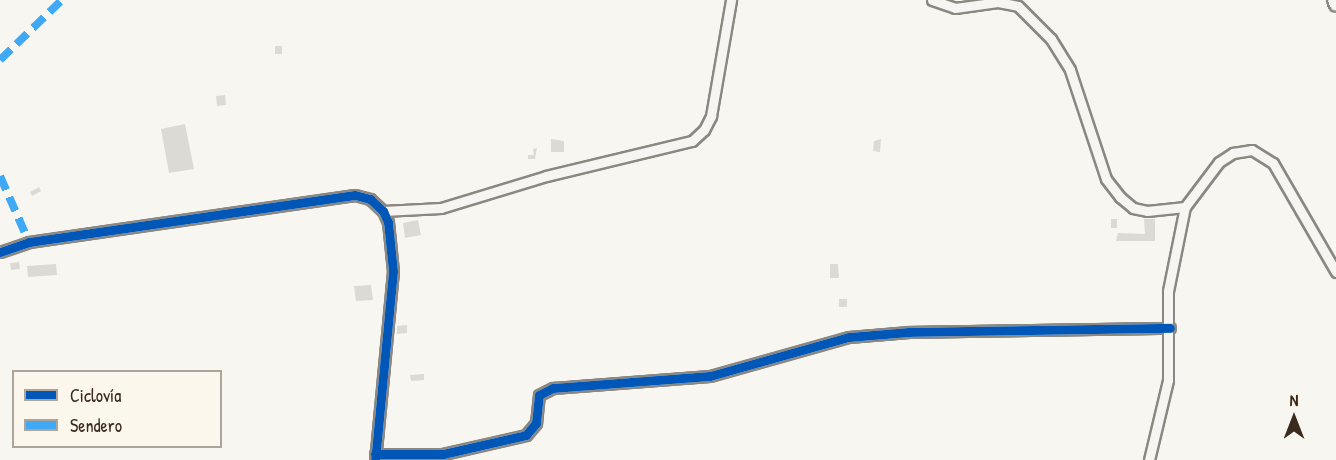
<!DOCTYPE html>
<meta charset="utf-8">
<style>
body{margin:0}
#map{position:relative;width:1336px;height:460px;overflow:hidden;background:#f8f6f0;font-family:"Patrick Hand",sans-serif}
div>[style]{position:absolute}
.building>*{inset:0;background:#dcdad5}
.roads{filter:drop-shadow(2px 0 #8b8781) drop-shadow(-2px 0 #8b8781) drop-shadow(0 2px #8b8781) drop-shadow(0 -2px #8b8781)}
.minor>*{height:9px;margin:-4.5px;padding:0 4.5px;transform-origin:4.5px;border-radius:4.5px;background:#f6f5f1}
.tertiary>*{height:12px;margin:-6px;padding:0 6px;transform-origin:6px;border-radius:6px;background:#f6f5f1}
.quiet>*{height:8px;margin-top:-4px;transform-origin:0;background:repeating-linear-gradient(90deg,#3fa9f5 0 15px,transparent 0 23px)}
.cycleway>*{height:9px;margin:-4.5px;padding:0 4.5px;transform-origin:4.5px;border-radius:4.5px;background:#0057b8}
span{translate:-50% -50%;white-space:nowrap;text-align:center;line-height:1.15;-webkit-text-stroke:4.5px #fbf7ec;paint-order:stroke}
.legend{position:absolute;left:12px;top:370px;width:210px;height:78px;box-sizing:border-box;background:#fbf7ec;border:2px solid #aea59a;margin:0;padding:8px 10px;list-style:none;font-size:18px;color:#3b2a1e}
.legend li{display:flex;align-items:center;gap:12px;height:30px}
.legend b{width:30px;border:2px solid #aea59a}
.north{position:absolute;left:1264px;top:388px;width:60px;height:60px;-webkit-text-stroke:4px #fbf7ec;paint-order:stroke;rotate:0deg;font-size:16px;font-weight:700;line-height:24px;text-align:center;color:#3b2a1e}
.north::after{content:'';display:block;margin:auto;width:21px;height:27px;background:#3b2a1e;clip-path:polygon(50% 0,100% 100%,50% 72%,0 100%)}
</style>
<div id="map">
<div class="building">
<i style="clip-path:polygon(275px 46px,282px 46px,282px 54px,275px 54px)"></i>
<i style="clip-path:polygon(225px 95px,226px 105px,217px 106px,216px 96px)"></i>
<i style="clip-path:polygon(185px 124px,194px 169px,169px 173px,161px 129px)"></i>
<i style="clip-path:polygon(551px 139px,564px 141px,564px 152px,551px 152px)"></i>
<i style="clip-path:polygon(881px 139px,880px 152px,873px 151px,874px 141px)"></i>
<i style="clip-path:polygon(537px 148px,535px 159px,528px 159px,528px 155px,534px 155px,533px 149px)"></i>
<i style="clip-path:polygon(39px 187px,41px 191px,32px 196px,30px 192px)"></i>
<i style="clip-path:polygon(1111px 219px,1117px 219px,1117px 228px,1111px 228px)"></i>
<i style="clip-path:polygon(1144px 219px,1155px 219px,1155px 241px,1116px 241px,1118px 233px,1145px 234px)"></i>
<i style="clip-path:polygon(418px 220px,421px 235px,405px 238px,403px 223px)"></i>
<i style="clip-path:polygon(19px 262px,20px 269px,11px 270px,10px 263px)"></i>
<i style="clip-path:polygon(56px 264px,57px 275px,28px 277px,27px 266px)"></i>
<i style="clip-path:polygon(830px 264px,838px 264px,839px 278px,830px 278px)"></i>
<i style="clip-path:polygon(371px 285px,373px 300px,356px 301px,354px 286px)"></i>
<i style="clip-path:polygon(839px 299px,847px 299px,847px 307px,839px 307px)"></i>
<i style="clip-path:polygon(407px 325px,407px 333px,397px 334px,397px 326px)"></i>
<i style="clip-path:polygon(424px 374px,424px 380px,411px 381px,410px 375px)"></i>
</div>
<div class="roads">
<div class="minor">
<i style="left:932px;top:0;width:24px;rotate:19deg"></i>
<i style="left:955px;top:8px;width:43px;rotate:-7.9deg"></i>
<i style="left:998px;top:2px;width:20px;rotate:11deg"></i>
<i style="left:1018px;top:6px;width:47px;rotate:45deg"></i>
<i style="left:1051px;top:39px;width:36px;rotate:58deg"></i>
<i style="left:1070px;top:70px;width:115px;rotate:71.7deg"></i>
<i style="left:1106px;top:179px;width:23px;rotate:52deg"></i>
<i style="left:1120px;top:197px;width:17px;rotate:40deg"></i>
<i style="left:1133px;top:208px;width:14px;rotate:12deg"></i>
<i style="left:1147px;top:211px;width:38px;rotate:-6deg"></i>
<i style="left:383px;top:211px;width:58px;rotate:-3deg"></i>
<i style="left:441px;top:208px;width:110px;rotate:-16.9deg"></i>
<i style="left:546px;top:176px;width:150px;rotate:-13.5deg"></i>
<i style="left:692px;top:141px;width:16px;rotate:-43deg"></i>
<i style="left:704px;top:130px;width:16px;rotate:-63deg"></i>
<i style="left:711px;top:116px;width:118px;rotate:-80.2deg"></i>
<i style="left:0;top:252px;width:31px;rotate:-19deg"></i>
<i style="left:29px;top:242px;width:329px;rotate:-8.2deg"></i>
<i style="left:355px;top:195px;width:16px;rotate:15deg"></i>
<i style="left:370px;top:199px;width:18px;rotate:43deg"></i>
<i style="left:383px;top:211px;width:12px;rotate:66deg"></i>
<i style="left:388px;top:222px;width:49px;rotate:84.2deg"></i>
<i style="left:393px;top:271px;width:190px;rotate:95.4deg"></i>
<i style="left:375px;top:454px;width:68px"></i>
<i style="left:443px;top:454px;width:85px;rotate:-12.9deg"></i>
<i style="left:526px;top:435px;width:16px;rotate:-50deg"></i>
<i style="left:536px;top:423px;width:28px;rotate:-84deg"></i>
<i style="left:539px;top:395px;width:16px;rotate:-27deg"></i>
<i style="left:553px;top:388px;width:157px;rotate:-4.4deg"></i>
<i style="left:710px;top:376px;width:144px;rotate:-15.7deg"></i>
<i style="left:849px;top:337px;width:60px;rotate:-4.8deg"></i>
<i style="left:909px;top:332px;width:261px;rotate:-0.9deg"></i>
<i style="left:1149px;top:460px;width:82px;rotate:-76.6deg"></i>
<i style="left:1168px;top:380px;width:89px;rotate:-90deg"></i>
<i style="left:1168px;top:291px;width:86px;rotate:-78.6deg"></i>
<i style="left:1185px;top:207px;width:56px;rotate:-52.9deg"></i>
<i style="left:1219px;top:162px;width:17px;rotate:-33deg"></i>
<i style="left:1233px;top:153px;width:19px;rotate:-9deg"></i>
<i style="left:1252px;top:150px;width:25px;rotate:32deg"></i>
<i style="left:1273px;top:163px;width:126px;rotate:60deg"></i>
</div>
<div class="tertiary">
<i style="left:1334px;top:0;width:5px;rotate:68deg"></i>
</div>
</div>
<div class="quiet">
<i style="left:0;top:60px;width:86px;rotate:-44.1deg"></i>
<i style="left:0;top:176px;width:72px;rotate:66.3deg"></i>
</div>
<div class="cycleway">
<i style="left:0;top:252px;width:31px;rotate:-19deg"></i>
<i style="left:29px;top:242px;width:329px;rotate:-8.2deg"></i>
<i style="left:355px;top:195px;width:16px;rotate:15deg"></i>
<i style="left:370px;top:199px;width:18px;rotate:43deg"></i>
<i style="left:383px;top:211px;width:12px;rotate:66deg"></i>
<i style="left:388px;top:222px;width:49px;rotate:84.2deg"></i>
<i style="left:393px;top:271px;width:190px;rotate:95.4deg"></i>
<i style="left:375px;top:454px;width:68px"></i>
<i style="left:443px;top:454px;width:85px;rotate:-12.9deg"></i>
<i style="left:526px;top:435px;width:16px;rotate:-50deg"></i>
<i style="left:536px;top:423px;width:28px;rotate:-84deg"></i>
<i style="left:539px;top:395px;width:16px;rotate:-27deg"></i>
<i style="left:553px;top:388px;width:157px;rotate:-4.4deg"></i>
<i style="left:710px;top:376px;width:144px;rotate:-15.7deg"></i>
<i style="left:849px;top:337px;width:60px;rotate:-4.8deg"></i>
<i style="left:909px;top:332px;width:261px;rotate:-0.9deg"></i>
</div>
<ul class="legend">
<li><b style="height:8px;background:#0057b8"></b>Ciclovía</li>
<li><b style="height:8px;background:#3fa9f5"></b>Sendero</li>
</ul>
<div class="north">N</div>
</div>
